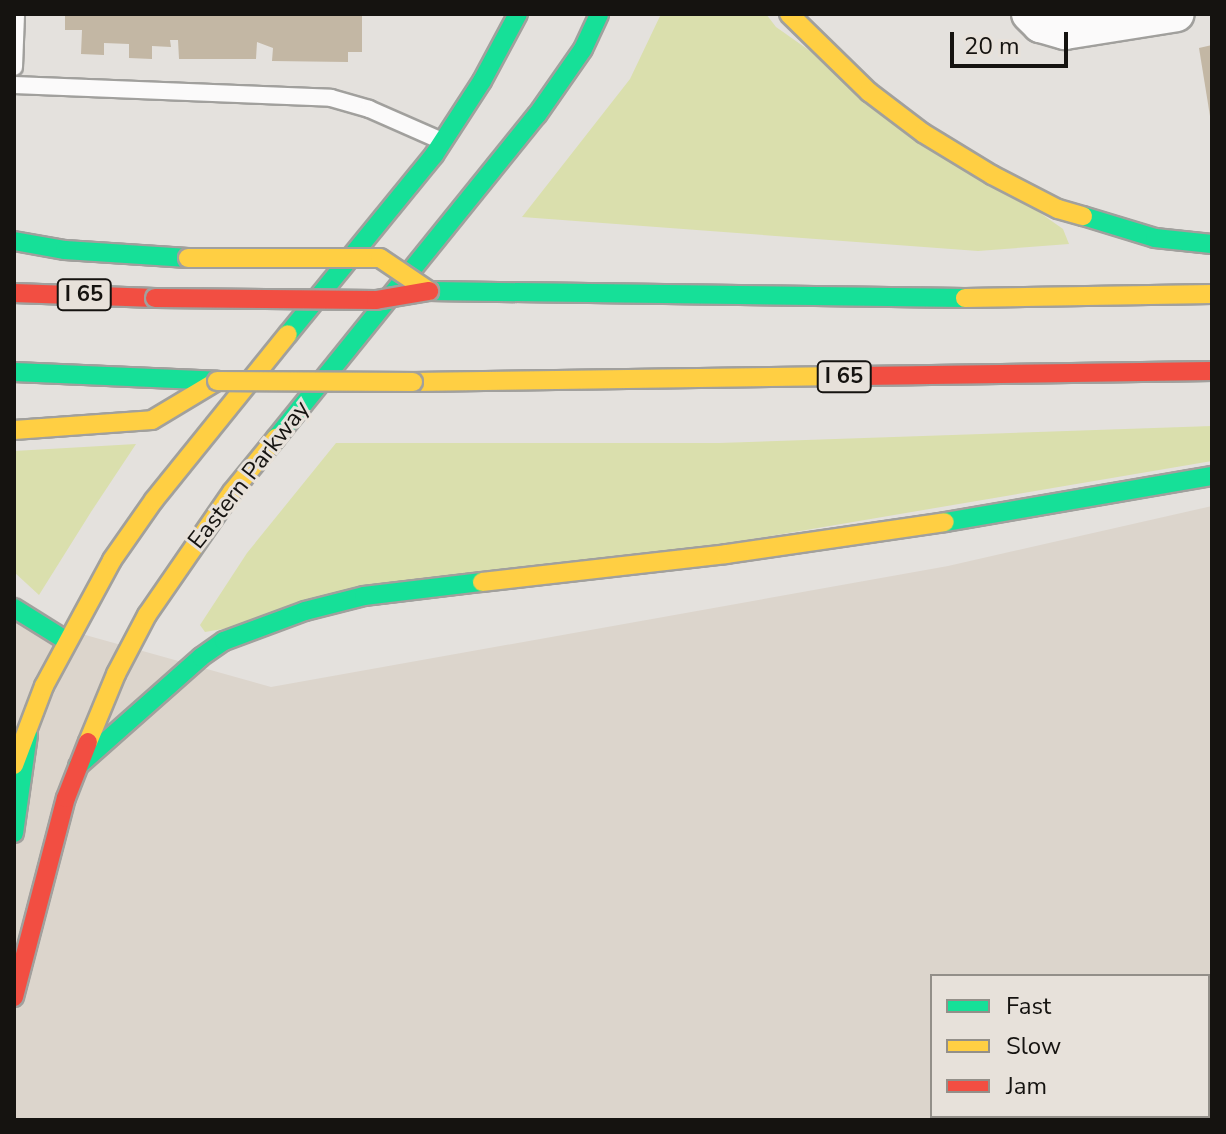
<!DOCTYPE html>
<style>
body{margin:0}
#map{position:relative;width:1226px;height:1134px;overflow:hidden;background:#e4e1dd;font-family:"Nunito Sans",sans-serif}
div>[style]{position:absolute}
.built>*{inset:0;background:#dcd5cc}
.green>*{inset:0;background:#dadfad}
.building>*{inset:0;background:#c3b7a4}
.roads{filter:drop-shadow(2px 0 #a1a09d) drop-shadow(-2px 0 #a1a09d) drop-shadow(0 2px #a1a09d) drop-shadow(0 -2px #a1a09d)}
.lane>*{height:16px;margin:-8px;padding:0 8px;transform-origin:8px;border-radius:8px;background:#fbfafa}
.street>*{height:34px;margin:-17px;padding:0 17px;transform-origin:17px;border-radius:17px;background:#fbfafa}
.fast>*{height:18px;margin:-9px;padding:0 9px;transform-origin:9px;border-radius:9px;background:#16e098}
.slow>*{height:18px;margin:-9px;padding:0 9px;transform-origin:9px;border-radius:9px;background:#ffcf43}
.jam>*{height:18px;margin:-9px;padding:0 9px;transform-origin:9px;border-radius:9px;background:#f24e42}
.bridges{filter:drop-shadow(2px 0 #a1a09d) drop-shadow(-2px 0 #a1a09d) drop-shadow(0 2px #a1a09d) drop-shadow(0 -2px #a1a09d)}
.slow-bridge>*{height:18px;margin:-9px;padding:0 9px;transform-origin:9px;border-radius:9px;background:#ffcf43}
.jam-bridge>*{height:18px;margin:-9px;padding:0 9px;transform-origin:9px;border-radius:9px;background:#f24e42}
span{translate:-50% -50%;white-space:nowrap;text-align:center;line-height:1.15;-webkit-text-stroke:6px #e7e1da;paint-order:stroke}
.shield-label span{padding:2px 6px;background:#e7e1da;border:2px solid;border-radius:6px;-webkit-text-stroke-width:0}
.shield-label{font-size:22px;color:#151310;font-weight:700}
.street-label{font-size:24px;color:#151310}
.frame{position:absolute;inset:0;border:16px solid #151310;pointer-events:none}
.legend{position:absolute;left:930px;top:974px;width:280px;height:144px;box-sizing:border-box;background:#e7e1da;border:2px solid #938f89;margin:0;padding:10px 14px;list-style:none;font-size:24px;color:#151310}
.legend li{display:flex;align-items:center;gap:16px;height:40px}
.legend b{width:40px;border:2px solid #938f89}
.scale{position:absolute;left:950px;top:32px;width:118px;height:36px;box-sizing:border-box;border:4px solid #151310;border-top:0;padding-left:10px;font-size:24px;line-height:28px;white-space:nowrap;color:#151310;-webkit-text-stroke:6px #e7e1da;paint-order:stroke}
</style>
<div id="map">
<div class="built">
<i style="clip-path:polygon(evenodd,1212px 506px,1212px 1120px,14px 1120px,14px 615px,271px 687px,948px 566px,1212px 506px,932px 976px,1208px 976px,1208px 1116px,932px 1116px,932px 976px)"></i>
</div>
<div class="green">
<i style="clip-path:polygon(661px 14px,766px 14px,776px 27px,1063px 229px,1069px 244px,978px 251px,522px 217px,630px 79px)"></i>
<i style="clip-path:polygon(1212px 426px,1212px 461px,205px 632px,200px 625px,247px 553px,336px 443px,719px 443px)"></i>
<i style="clip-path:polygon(136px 444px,91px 512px,39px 595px,14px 572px,14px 451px)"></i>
</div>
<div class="building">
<i style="clip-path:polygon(65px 14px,362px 14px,362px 52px,348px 52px,348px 62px,272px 61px,273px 48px,257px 42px,256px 59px,179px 59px,178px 40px,170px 40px,171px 47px,152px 46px,152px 59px,129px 58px,129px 44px,104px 43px,104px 55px,81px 54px,82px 30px,65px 30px)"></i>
<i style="clip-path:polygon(1212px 45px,1212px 116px,1210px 116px,1199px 48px)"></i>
</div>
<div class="roads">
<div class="lane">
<i style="left:14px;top:67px;width:53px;rotate:-87.8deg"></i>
<i style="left:14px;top:85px;width:317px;rotate:2.3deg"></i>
<i style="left:331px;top:98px;width:40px;rotate:16deg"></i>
<i style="left:369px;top:109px;width:80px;rotate:23.7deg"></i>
</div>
<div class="street">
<i style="left:1029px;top:14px;width:16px;rotate:45deg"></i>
<i style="left:1040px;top:25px;width:26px;rotate:16deg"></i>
<i style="left:1065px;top:32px;width:113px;rotate:-9.1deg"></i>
</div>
<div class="fast">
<i style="left:1083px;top:216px;width:75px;rotate:17deg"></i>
<i style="left:1155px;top:238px;width:57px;rotate:6deg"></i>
<i style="left:14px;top:241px;width:52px;rotate:10deg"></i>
<i style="left:65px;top:250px;width:123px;rotate:3.7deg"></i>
<i style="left:429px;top:291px;width:536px;rotate:0.75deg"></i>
<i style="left:288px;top:334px;width:231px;rotate:-50.8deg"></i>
<i style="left:434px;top:155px;width:88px;rotate:-57deg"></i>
<i style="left:482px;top:81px;width:76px;rotate:-61.8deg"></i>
<i style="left:14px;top:372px;width:203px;rotate:2.5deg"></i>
<i style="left:276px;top:438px;width:415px;rotate:-51.1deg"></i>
<i style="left:537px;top:115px;width:80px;rotate:-55.1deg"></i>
<i style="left:583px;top:49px;width:38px;rotate:-65deg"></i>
<i style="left:945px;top:522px;width:271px;rotate:-9.8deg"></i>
<i style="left:14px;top:608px;width:62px;rotate:31.9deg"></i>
<i style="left:78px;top:766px;width:164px;rotate:-41.5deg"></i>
<i style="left:201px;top:657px;width:28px;rotate:-35deg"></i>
<i style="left:224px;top:641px;width:86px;rotate:-20.3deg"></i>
<i style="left:305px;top:611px;width:61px;rotate:-14.3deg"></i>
<i style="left:364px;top:596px;width:119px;rotate:-6.8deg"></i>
<i style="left:14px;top:833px;width:99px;rotate:-81.9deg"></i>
</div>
<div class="slow">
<i style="left:789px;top:14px;width:112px;rotate:44.3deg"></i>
<i style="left:869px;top:92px;width:68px;rotate:37.2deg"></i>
<i style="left:923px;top:133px;width:81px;rotate:31.3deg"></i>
<i style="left:992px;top:175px;width:74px;rotate:27.3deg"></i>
<i style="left:1058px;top:209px;width:26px;rotate:16deg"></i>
<i style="left:965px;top:298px;width:247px;rotate:-0.9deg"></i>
<i style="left:413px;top:382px;width:447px;rotate:-0.8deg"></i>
<i style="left:14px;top:430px;width:138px;rotate:-4.1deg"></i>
<i style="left:152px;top:420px;width:76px;rotate:-31deg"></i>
<i style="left:482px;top:582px;width:246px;rotate:-6.5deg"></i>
<i style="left:726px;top:554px;width:221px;rotate:-8.3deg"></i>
<i style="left:88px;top:742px;width:74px;rotate:-67.6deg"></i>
<i style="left:116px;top:674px;width:67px;rotate:-62.3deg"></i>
<i style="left:147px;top:615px;width:150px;rotate:-55.4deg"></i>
<i style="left:232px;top:492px;width:70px;rotate:-50.8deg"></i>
<i style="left:14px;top:765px;width:85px;rotate:-69.2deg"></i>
<i style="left:44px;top:686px;width:143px;rotate:-61.6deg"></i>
<i style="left:112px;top:560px;width:73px;rotate:-55deg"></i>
<i style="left:154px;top:500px;width:213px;rotate:-51.1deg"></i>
</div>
<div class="jam">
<i style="left:14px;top:293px;width:141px;rotate:2deg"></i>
<i style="left:860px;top:376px;width:352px;rotate:-0.8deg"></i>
<i style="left:14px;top:997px;width:206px;rotate:-75.4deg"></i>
<i style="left:66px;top:798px;width:60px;rotate:-68.6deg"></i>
</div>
</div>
<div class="bridges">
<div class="slow-bridge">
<i style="left:188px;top:258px;width:192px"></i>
<i style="left:380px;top:258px;width:59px;rotate:34deg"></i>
<i style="left:217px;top:381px;width:196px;rotate:0.3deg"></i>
</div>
<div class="jam-bridge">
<i style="left:155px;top:298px;width:221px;rotate:0.5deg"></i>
<i style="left:376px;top:300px;width:54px;rotate:-9.6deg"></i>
</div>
</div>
<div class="shield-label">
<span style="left:84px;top:295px">I 65</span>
<span style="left:844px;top:377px">I 65</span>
</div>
<div class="street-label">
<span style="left:249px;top:475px;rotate:-52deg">Eastern Parkway</span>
</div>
<div class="frame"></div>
<ul class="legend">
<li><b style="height:10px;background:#16e098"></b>Fast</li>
<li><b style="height:10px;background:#ffcf43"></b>Slow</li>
<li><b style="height:10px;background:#f24e42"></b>Jam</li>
</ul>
<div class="scale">20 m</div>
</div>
